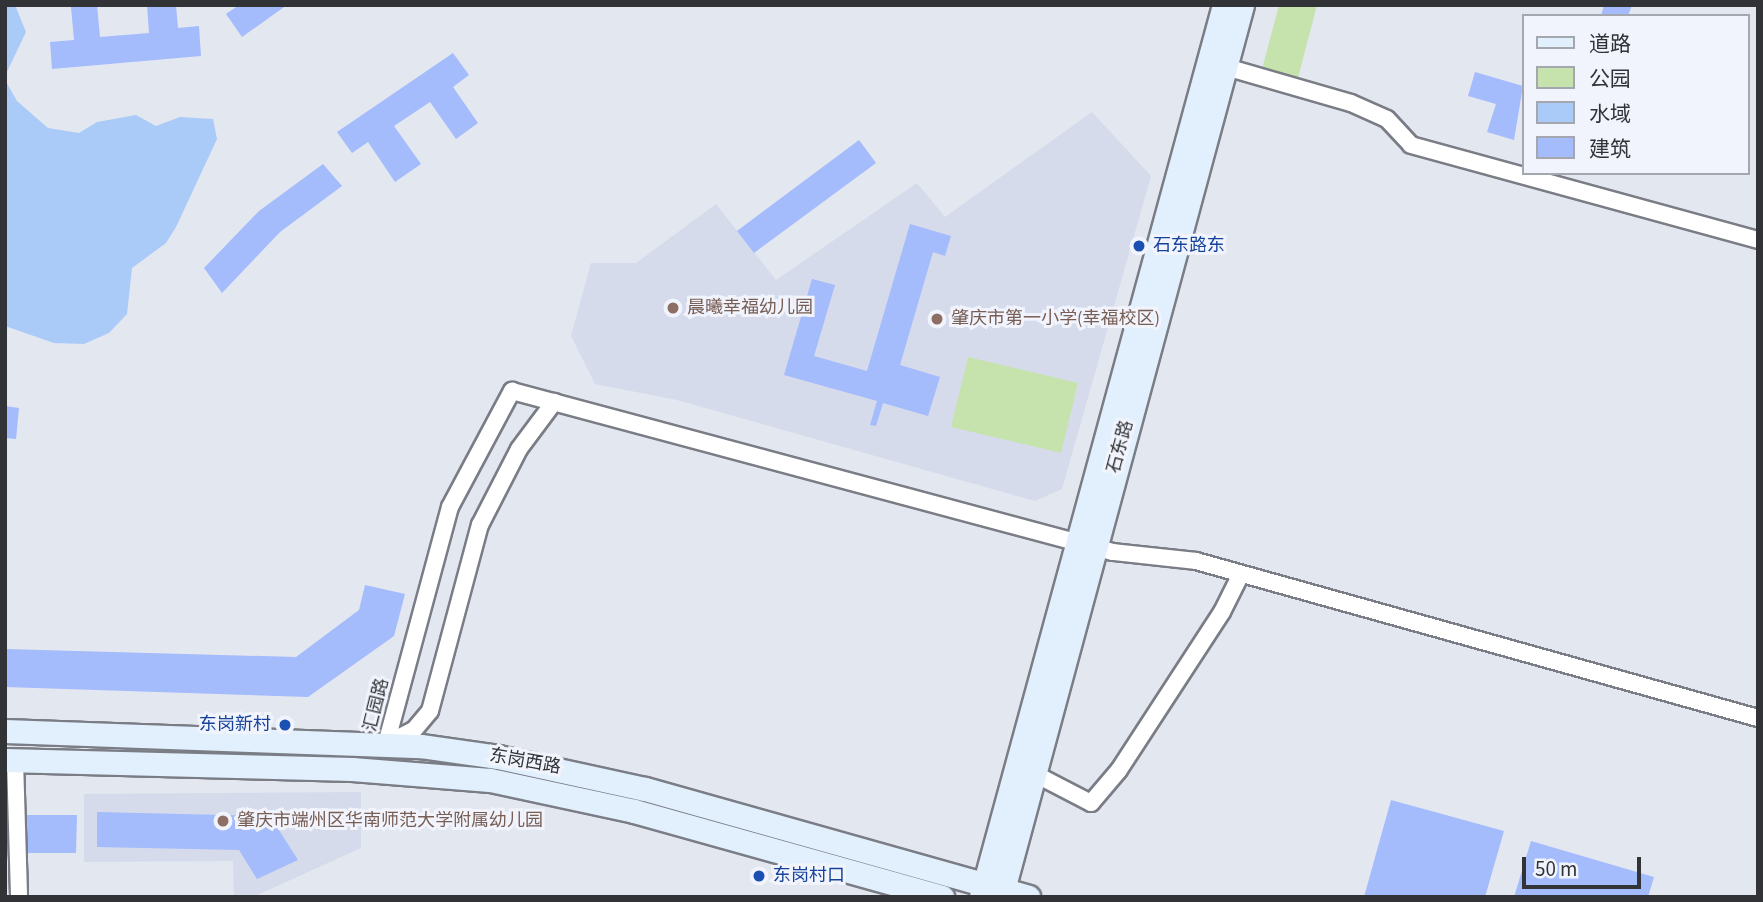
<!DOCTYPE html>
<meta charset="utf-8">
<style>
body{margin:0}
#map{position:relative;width:1763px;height:902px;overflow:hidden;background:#e3e7f0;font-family:"Source Sans 3","Noto Sans SC",sans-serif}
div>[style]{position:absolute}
.built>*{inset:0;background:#d5dbeb}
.green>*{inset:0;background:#c6e3ad}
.water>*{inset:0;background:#aacbf7}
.building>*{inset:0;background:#a4bbfc}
.roads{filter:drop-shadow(2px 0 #7a7d85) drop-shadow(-2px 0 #7a7d85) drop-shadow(0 2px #7a7d85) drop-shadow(0 -2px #7a7d85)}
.street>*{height:16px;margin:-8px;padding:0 8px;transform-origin:8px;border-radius:8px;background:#fff}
.secondary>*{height:23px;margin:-11.5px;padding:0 11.5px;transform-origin:11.5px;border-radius:11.5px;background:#e2f0fd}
.dots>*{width:19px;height:19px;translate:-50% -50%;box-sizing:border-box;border:4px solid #f1f4fd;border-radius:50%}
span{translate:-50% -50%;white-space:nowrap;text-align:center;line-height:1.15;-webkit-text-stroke:6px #f1f4fd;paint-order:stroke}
.transit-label{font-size:18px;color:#164399}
.left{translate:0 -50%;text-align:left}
.right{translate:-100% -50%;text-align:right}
.education-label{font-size:18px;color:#785e54}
.street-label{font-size:18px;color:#313336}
.frame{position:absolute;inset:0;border:7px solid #313336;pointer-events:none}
.legend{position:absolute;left:1522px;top:14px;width:228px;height:161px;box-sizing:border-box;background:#f1f4fd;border:2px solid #a4a7ad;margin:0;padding:9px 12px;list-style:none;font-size:21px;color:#313336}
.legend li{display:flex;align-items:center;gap:14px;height:35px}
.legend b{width:35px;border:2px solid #a4a7ad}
.scale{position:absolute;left:1522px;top:857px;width:119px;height:32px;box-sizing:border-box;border:4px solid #313336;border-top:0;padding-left:9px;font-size:21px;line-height:24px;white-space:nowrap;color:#313336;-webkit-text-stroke:5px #f1f4fd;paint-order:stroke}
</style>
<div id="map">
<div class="built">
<i style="clip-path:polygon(1092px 112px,1151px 176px,1062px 489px,1035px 501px,677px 400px,595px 384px,571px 336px,591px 263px,636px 263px,716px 204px,776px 280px,917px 183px,945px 217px)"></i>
<i style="clip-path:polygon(361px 792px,361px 848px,253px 897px,234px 897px,233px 861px,84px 862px,84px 794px)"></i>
</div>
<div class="green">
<i style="clip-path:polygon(1279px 5px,1317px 5px,1298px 78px,1262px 69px)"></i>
<i style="clip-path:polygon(968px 357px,1078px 383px,1061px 453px,951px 427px)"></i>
</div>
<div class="water">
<i style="clip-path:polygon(5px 5px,15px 5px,26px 32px,5px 76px)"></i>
<i style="clip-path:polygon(5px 80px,17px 101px,48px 128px,79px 133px,97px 122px,136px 115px,156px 126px,180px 117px,213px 119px,217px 139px,176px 227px,166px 243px,132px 268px,127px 314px,109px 333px,84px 344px,54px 343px,5px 326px)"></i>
</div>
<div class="building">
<i style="clip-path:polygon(97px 5px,100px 37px,149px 33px,147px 5px,176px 5px,178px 28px,199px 26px,201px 56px,52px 69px,50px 42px,74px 40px,71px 7px)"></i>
<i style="clip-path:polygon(239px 5px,287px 5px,242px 37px,226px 14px)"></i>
<i style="clip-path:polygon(1604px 5px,1632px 5px,1628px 16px,1601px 16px)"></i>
<i style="clip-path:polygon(453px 53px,469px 75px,453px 87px,478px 123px,456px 139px,430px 102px,394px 126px,421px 164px,395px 182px,368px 142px,352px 153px,337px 132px)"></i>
<i style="clip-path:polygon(1475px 72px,1523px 86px,1514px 140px,1487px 132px,1496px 104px,1468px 96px)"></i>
<i style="clip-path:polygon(859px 140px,876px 163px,754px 253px,737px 231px)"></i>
<i style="clip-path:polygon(323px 164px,342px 186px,280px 232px,222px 293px,204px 268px,259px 211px)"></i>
<i style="clip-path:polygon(910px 224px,951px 236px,945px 256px,933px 252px,900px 365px,940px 377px,928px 416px,883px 403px,876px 426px,870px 425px,877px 401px,784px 375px,812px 279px,835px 285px,814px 356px,867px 371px)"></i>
<i style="clip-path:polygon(5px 406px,19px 408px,16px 439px,5px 438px)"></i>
<i style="clip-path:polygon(365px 585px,405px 594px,394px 636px,308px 697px,5px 687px,5px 649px,296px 657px,359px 610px)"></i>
<i style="clip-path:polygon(1391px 800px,1504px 831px,1485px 897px,1364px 897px)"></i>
<i style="clip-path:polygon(97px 812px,270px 816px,298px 860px,257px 879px,239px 850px,97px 847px)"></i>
<i style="clip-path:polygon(27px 815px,77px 815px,76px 853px,27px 853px)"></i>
<i style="clip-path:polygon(1531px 841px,1654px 877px,1648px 897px,1514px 897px)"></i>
</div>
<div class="roads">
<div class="street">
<i style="left:1226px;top:67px;width:130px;rotate:16.1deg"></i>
<i style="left:1351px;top:103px;width:39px;rotate:24deg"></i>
<i style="left:1387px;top:119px;width:35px;rotate:47deg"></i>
<i style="left:1411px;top:145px;width:360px;rotate:15.3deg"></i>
<i style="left:388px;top:743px;width:29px;rotate:-27deg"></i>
<i style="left:414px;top:730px;width:25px;rotate:-50deg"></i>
<i style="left:430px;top:711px;width:193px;rotate:-75deg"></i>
<i style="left:480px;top:525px;width:85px;rotate:-62.8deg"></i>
<i style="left:519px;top:449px;width:59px;rotate:-53.3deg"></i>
<i style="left:386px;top:744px;width:245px;rotate:-74.9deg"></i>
<i style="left:450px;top:507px;width:132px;rotate:-61.9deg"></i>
<i style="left:512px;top:391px;width:622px;rotate:15deg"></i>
<i style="left:1113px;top:552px;width:83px;rotate:6.2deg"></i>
<i style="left:1196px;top:561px;width:584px;rotate:15.61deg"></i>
<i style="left:15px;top:760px;width:137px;rotate:88.3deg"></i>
<i style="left:1035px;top:774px;width:63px;rotate:27.4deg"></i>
<i style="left:1091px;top:803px;width:43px;rotate:-49.7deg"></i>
<i style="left:1119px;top:770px;width:189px;rotate:-56.9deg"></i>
<i style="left:1222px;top:612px;width:42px;rotate:-63.4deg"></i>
</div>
<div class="secondary">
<i style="left:5px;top:731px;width:416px;rotate:2.1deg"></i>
<i style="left:421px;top:746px;width:78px;rotate:8.1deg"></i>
<i style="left:498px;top:757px;width:150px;rotate:12.3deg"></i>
<i style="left:645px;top:789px;width:398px;rotate:15.7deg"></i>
<i style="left:5px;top:760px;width:347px;rotate:1.5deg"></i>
<i style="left:352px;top:769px;width:138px;rotate:4.6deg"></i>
<i style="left:490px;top:780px;width:147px;rotate:12.1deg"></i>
<i style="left:634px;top:811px;width:320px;rotate:15.6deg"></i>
<i style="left:981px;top:897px;width:925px;rotate:-74.76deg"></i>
<i style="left:1001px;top:897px;width:924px;rotate:-74.88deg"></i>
</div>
</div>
<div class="dots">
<i style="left:1139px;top:246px;background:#1a4fb4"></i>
<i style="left:673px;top:308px;background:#8d6e63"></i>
<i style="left:937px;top:319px;background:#8d6e63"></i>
<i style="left:285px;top:725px;background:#1a4fb4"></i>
<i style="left:223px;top:821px;background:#8d6e63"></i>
<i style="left:759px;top:876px;background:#1a4fb4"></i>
</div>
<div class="transit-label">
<span class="left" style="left:1153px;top:246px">石东路东</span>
<span class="right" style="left:271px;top:725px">东岗新村</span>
<span class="left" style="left:773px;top:876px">东岗村口</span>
</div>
<div class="education-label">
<span class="left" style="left:687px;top:308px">晨曦幸福幼儿园</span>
<span class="left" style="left:951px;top:319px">肇庆市第一小学(幸福校区)</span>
<span class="left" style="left:237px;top:821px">肇庆市端州区华南师范大学附属幼儿园</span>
</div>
<div class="street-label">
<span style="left:1121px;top:447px;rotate:-75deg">石东路</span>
<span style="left:377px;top:705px;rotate:-76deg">汇园路</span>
<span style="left:525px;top:762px;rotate:10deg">东岗西路</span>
</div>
<div class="frame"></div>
<ul class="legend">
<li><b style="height:9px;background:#e2f0fd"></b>道路</li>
<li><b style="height:19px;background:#c6e3ad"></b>公园</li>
<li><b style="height:19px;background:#aacbf7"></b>水域</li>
<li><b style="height:19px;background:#a4bbfc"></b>建筑</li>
</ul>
<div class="scale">50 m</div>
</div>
